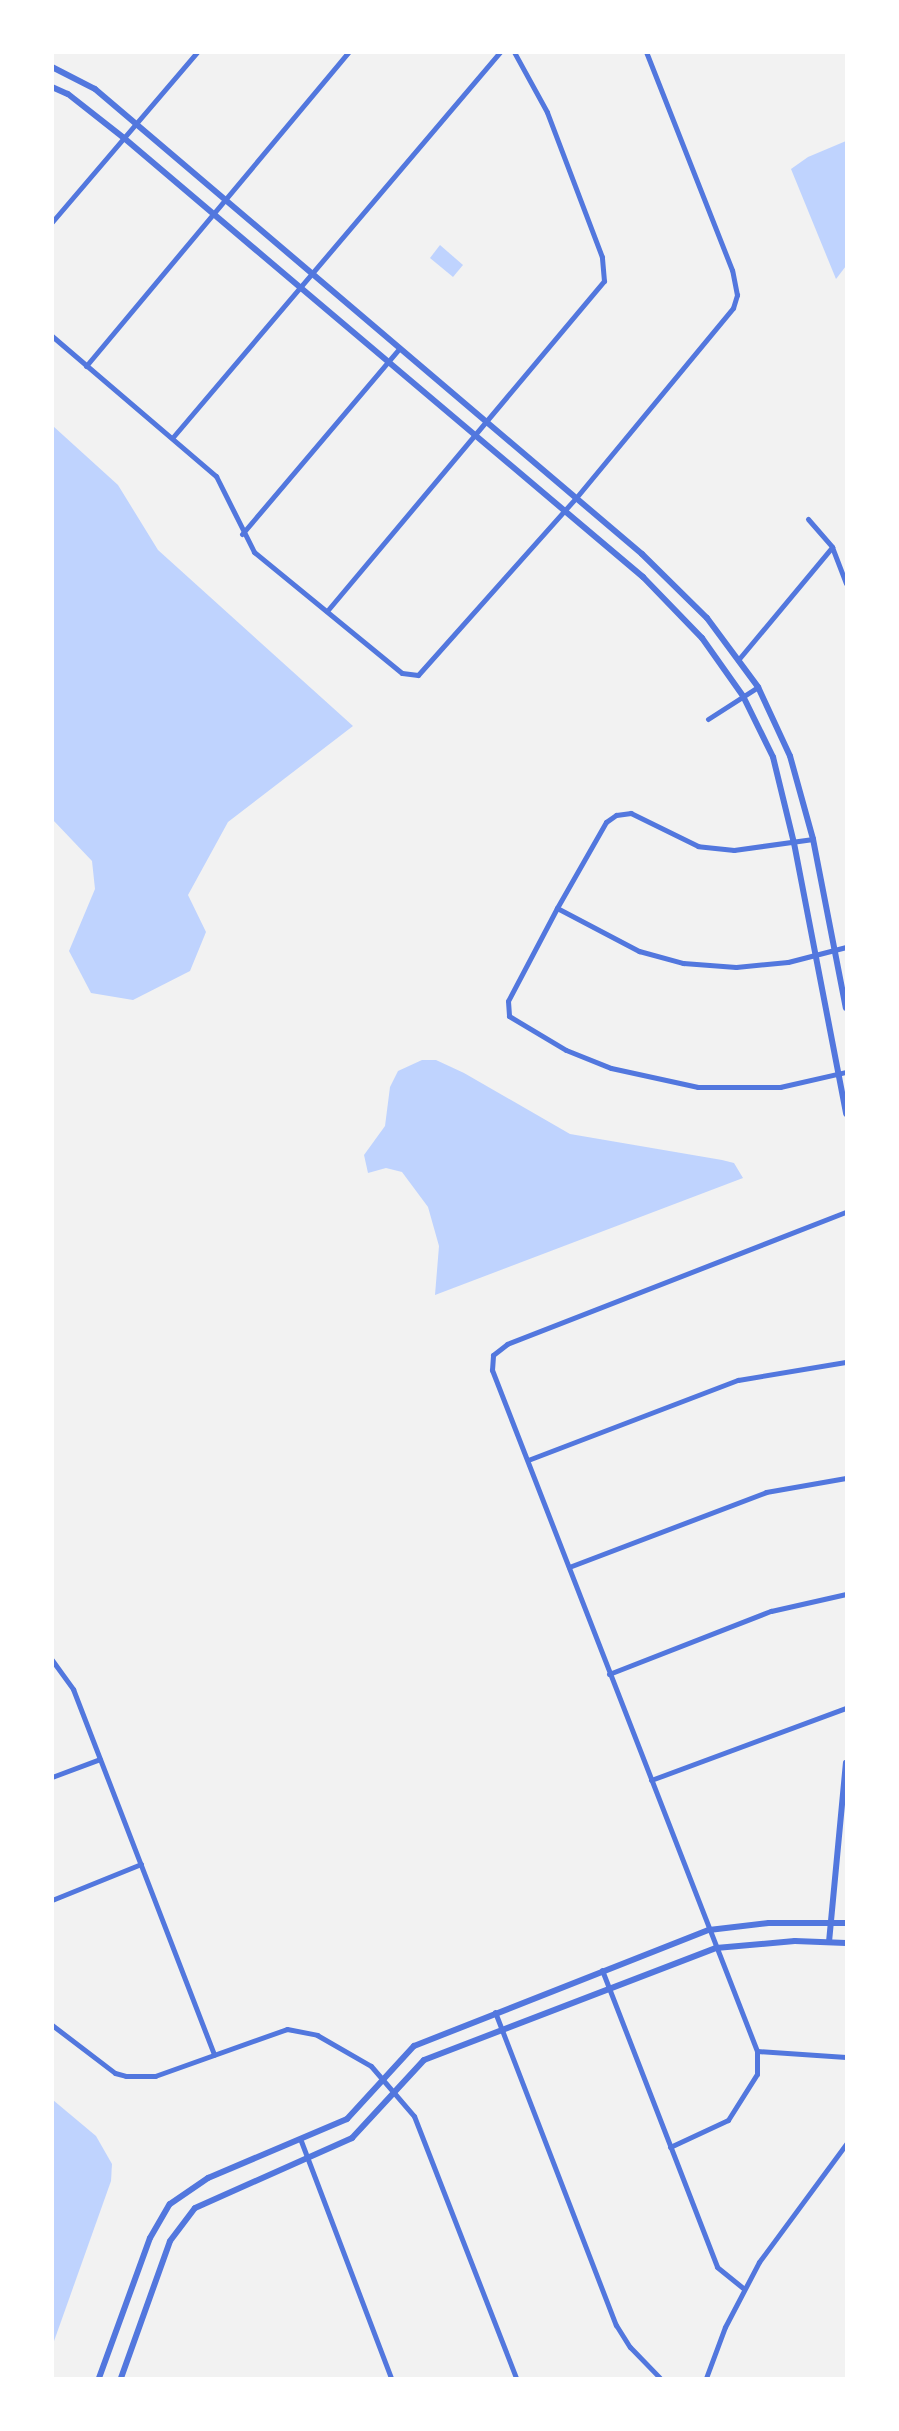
<!DOCTYPE html>
<style>
body{margin:0}
#map{position:relative;width:899px;height:2431px;overflow:hidden;background:#f2f2f2;font-family:"Varela Round",sans-serif}
div>[style]{position:absolute}
.water>*{inset:0;background:#bfd3fe}
.minor>*{height:5px;margin:-2.5px;padding:0 2.5px;transform-origin:2.5px;border-radius:2.5px;background:#5277de}
.tertiary>*{height:6px;margin:-3px;padding:0 3px;transform-origin:3px;border-radius:3px;background:#5277de}
span{translate:-50% -50%;white-space:nowrap;text-align:center;line-height:1.15;-webkit-text-stroke:6px #fff;paint-order:stroke}
.frame{position:absolute;inset:0;border:54px solid #fff;pointer-events:none}
</style>
<div id="map">
<div class="water">
<i style="clip-path:polygon(846px 141px,846px 266px,836px 279px,791px 169px,808px 157px)"></i>
<i style="clip-path:polygon(440px 245px,463px 265px,453px 277px,430px 258px)"></i>
<i style="clip-path:polygon(53px 426px,118px 485px,158px 550px,353px 726px,228px 822px,188px 895px,206px 932px,190px 971px,133px 1000px,91px 993px,69px 951px,95px 889px,92px 861px,53px 820px)"></i>
<i style="clip-path:polygon(422px 1060px,436px 1060px,464px 1073px,570px 1134px,722px 1160px,734px 1163px,743px 1178px,435px 1295px,439px 1246px,428px 1207px,402px 1172px,386px 1168px,368px 1173px,364px 1155px,385px 1126px,390px 1087px,398px 1071px)"></i>
<i style="clip-path:polygon(53px 2100px,96px 2136px,112px 2164px,111px 2181px,53px 2344px)"></i>
</div>
<div class="minor">
<i style="left:52px;top:222px;width:223px;rotate:-49.5deg"></i>
<i style="left:52px;top:336px;width:216px;rotate:40.5deg"></i>
<i style="left:216px;top:476px;width:85px;rotate:63.4deg"></i>
<i style="left:254px;top:552px;width:191px;rotate:39.3deg"></i>
<i style="left:402px;top:673px;width:16px;rotate:7deg"></i>
<i style="left:418px;top:675px;width:236px;rotate:-48.3deg"></i>
<i style="left:575px;top:499px;width:248px;rotate:-50.4deg"></i>
<i style="left:733px;top:308px;width:14px;rotate:-73deg"></i>
<i style="left:737px;top:295px;width:25px;rotate:-101deg"></i>
<i style="left:732px;top:270px;width:234px;rotate:-111.5deg"></i>
<i style="left:86px;top:366px;width:410px;rotate:-50.1deg"></i>
<i style="left:173px;top:437px;width:505px;rotate:-49.66deg"></i>
<i style="left:808px;top:519px;width:37px;rotate:49deg"></i>
<i style="left:832px;top:547px;width:39px;rotate:69deg"></i>
<i style="left:242px;top:534px;width:243px;rotate:-49.7deg"></i>
<i style="left:327px;top:611px;width:431px;rotate:-50deg"></i>
<i style="left:604px;top:281px;width:24px;rotate:-95deg"></i>
<i style="left:602px;top:257px;width:155px;rotate:-110.8deg"></i>
<i style="left:547px;top:112px;width:68px;rotate:-118.8deg"></i>
<i style="left:738px;top:660px;width:147px;rotate:-50.2deg"></i>
<i style="left:708px;top:719px;width:59px;rotate:-32.6deg"></i>
<i style="left:813px;top:839px;width:80px;rotate:172.1deg"></i>
<i style="left:734px;top:850px;width:36px;rotate:-174deg"></i>
<i style="left:698px;top:846px;width:75px;rotate:-153.8deg"></i>
<i style="left:631px;top:813px;width:15px;rotate:172deg"></i>
<i style="left:616px;top:815px;width:12px;rotate:145deg"></i>
<i style="left:606px;top:822px;width:99px;rotate:119.7deg"></i>
<i style="left:557px;top:908px;width:105px;rotate:117.8deg"></i>
<i style="left:508px;top:1001px;width:15px;rotate:86deg"></i>
<i style="left:509px;top:1016px;width:66px;rotate:30.8deg"></i>
<i style="left:566px;top:1050px;width:48px;rotate:21.8deg"></i>
<i style="left:611px;top:1068px;width:89px;rotate:12.3deg"></i>
<i style="left:698px;top:1087px;width:82px"></i>
<i style="left:780px;top:1087px;width:68px;rotate:-12.8deg"></i>
<i style="left:557px;top:908px;width:93px;rotate:27.7deg"></i>
<i style="left:639px;top:951px;width:46px;rotate:15.3deg"></i>
<i style="left:683px;top:963px;width:53px;rotate:4.3deg"></i>
<i style="left:736px;top:967px;width:52px;rotate:-5.5deg"></i>
<i style="left:788px;top:962px;width:60px;rotate:-14.5deg"></i>
<i style="left:528px;top:1460px;width:225px;rotate:-20.9deg"></i>
<i style="left:738px;top:1380px;width:109px;rotate:-9.5deg"></i>
<i style="left:569px;top:1567px;width:211px;rotate:-20.8deg"></i>
<i style="left:766px;top:1492px;width:81px;rotate:-9.9deg"></i>
<i style="left:52px;top:1660px;width:36px;rotate:54deg"></i>
<i style="left:73px;top:1689px;width:392px;rotate:68.9deg"></i>
<i style="left:609px;top:1674px;width:174px;rotate:-21.3deg"></i>
<i style="left:771px;top:1611px;width:77px;rotate:-12.8deg"></i>
<i style="left:52px;top:1777px;width:51px;rotate:-20.6deg"></i>
<i style="left:651px;top:1780px;width:208px;rotate:-20.3deg"></i>
<i style="left:52px;top:1900px;width:96px;rotate:-22deg"></i>
<i style="left:602px;top:1970px;width:318px;rotate:68.8deg"></i>
<i style="left:717px;top:2267px;width:33px;rotate:39deg"></i>
<i style="left:495px;top:2012px;width:336px;rotate:68.9deg"></i>
<i style="left:616px;top:2325px;width:26px;rotate:58deg"></i>
<i style="left:630px;top:2347px;width:43px;rotate:45.9deg"></i>
<i style="left:52px;top:2025px;width:79px;rotate:37.3deg"></i>
<i style="left:115px;top:2073px;width:11px;rotate:15deg"></i>
<i style="left:126px;top:2076px;width:29px"></i>
<i style="left:155px;top:2076px;width:140px;rotate:-19.6deg"></i>
<i style="left:287px;top:2029px;width:31px;rotate:11deg"></i>
<i style="left:317px;top:2035px;width:62px;rotate:29.9deg"></i>
<i style="left:371px;top:2066px;width:66px;rotate:49.3deg"></i>
<i style="left:414px;top:2116px;width:281px;rotate:68.7deg"></i>
<i style="left:757px;top:2051px;width:89px;rotate:3.9deg"></i>
<i style="left:301px;top:2141px;width:254px;rotate:69.2deg"></i>
<i style="left:670px;top:2147px;width:64px;rotate:-25deg"></i>
<i style="left:728px;top:2120px;width:54px;rotate:-57.8deg"></i>
<i style="left:757px;top:2074px;width:23px;rotate:-90deg"></i>
<i style="left:757px;top:2051px;width:731px;rotate:-111.26deg"></i>
<i style="left:492px;top:1370px;width:15px;rotate:-86deg"></i>
<i style="left:493px;top:1355px;width:18px;rotate:-38deg"></i>
<i style="left:507px;top:1344px;width:364px;rotate:-21.3deg"></i>
<i style="left:706px;top:2378px;width:54px;rotate:-69.6deg"></i>
<i style="left:725px;top:2327px;width:73px;rotate:-62.4deg"></i>
<i style="left:759px;top:2262px;width:147px;rotate:-53.6deg"></i>
</div>
<div class="tertiary">
<i style="left:52px;top:67px;width:48px;rotate:27.1deg"></i>
<i style="left:95px;top:89px;width:718px;rotate:40.37deg"></i>
<i style="left:642px;top:554px;width:91px;rotate:44.6deg"></i>
<i style="left:707px;top:618px;width:86px;rotate:53.5deg"></i>
<i style="left:758px;top:687px;width:76px;rotate:65.1deg"></i>
<i style="left:790px;top:756px;width:86px;rotate:74.5deg"></i>
<i style="left:813px;top:839px;width:172px;rotate:79deg"></i>
<i style="left:52px;top:87px;width:17px;rotate:24deg"></i>
<i style="left:68px;top:94px;width:71px;rotate:38.2deg"></i>
<i style="left:124px;top:138px;width:232px;rotate:40.3deg"></i>
<i style="left:301px;top:288px;width:448px;rotate:40.2deg"></i>
<i style="left:643px;top:577px;width:85px;rotate:46deg"></i>
<i style="left:702px;top:638px;width:71px;rotate:54.7deg"></i>
<i style="left:743px;top:696px;width:68px;rotate:63.8deg"></i>
<i style="left:773px;top:757px;width:89px;rotate:76.3deg"></i>
<i style="left:794px;top:843px;width:276px;rotate:79.1deg"></i>
<i style="left:829px;top:1942px;width:180px;rotate:-84.6deg"></i>
<i style="left:99px;top:2378px;width:149px;rotate:-70deg"></i>
<i style="left:150px;top:2238px;width:39px;rotate:-60deg"></i>
<i style="left:170px;top:2204px;width:46px;rotate:-34.4deg"></i>
<i style="left:208px;top:2178px;width:151px;rotate:-23deg"></i>
<i style="left:347px;top:2119px;width:99px;rotate:-47.5deg"></i>
<i style="left:414px;top:2046px;width:317px;rotate:-21.5deg"></i>
<i style="left:709px;top:1930px;width:60px;rotate:-6.7deg"></i>
<i style="left:769px;top:1923px;width:77px"></i>
<i style="left:121px;top:2378px;width:145px;rotate:-70.3deg"></i>
<i style="left:170px;top:2241px;width:41px;rotate:-52.9deg"></i>
<i style="left:195px;top:2208px;width:172px;rotate:-24deg"></i>
<i style="left:352px;top:2138px;width:106px;rotate:-47.3deg"></i>
<i style="left:424px;top:2060px;width:313px;rotate:-21deg"></i>
<i style="left:716px;top:1948px;width:79px;rotate:-5.1deg"></i>
<i style="left:795px;top:1941px;width:51px;rotate:2.2deg"></i>
</div>
<div class="frame"></div>
</div>
